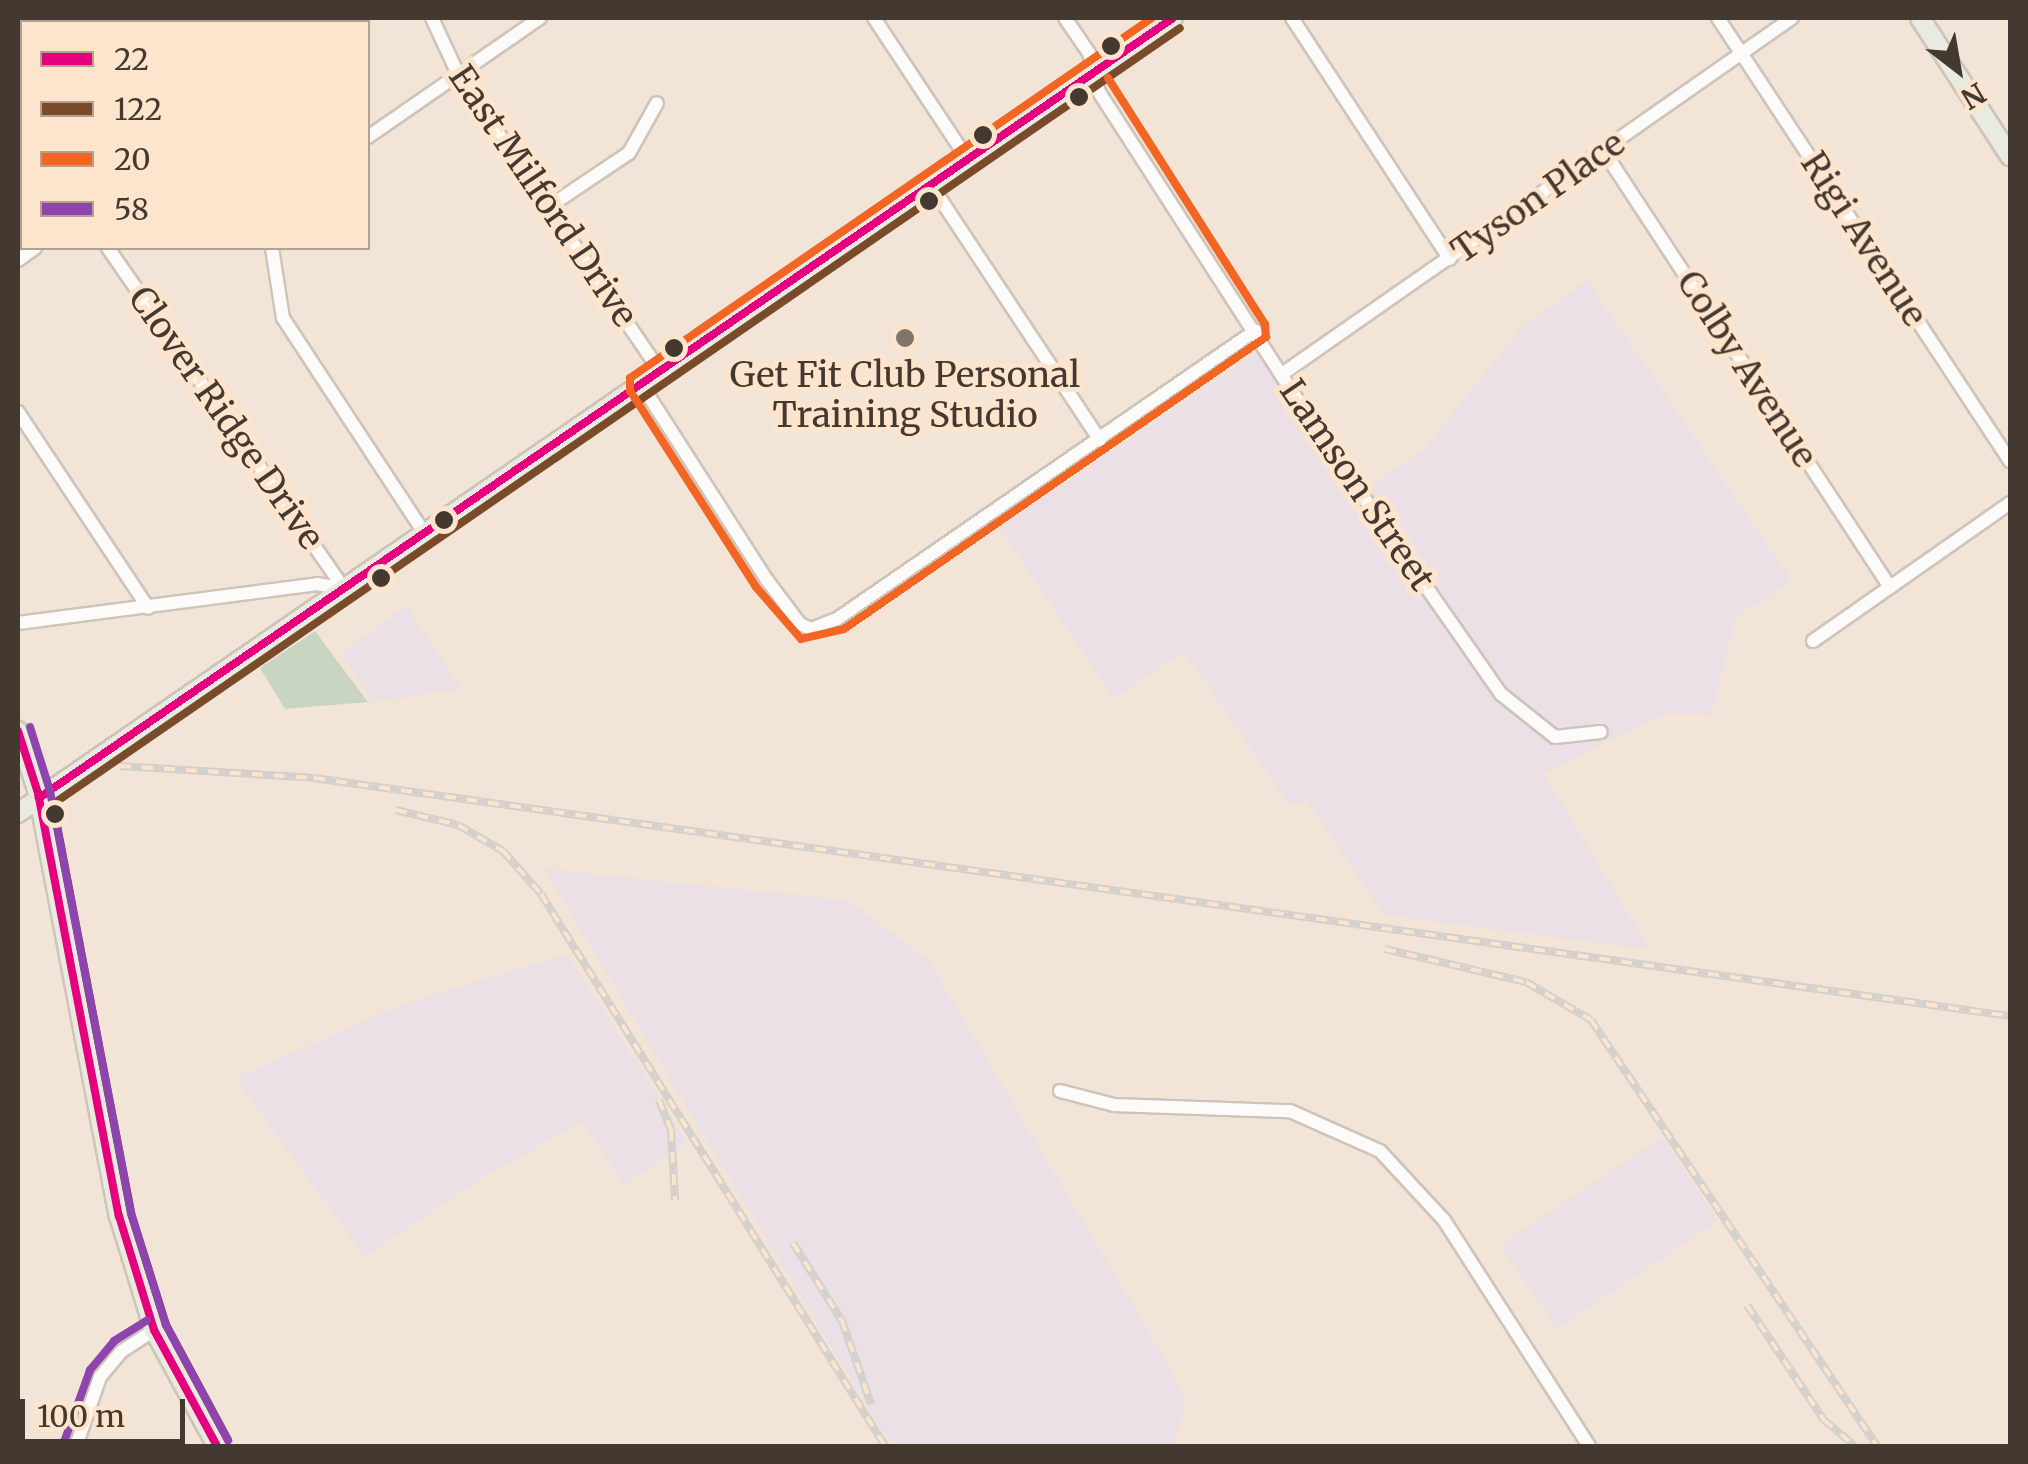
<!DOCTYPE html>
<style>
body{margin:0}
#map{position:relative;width:2028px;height:1464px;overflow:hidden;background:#f2e5d8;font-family:Merriweather,serif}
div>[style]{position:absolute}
.industrial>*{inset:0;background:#eae0e5}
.green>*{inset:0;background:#c9d4c1}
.roads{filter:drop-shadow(2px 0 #cec4ba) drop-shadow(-2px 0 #cec4ba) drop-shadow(0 2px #cec4ba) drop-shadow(0 -2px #cec4ba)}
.minor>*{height:12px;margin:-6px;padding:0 6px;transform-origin:6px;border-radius:6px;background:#fdfbf9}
.major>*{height:18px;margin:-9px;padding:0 9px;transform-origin:9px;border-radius:9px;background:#e9ebe1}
.rail>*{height:8px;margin-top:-4px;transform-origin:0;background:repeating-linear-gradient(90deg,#fde4cd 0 11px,#d4d0cc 0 22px);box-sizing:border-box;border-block:2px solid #d4d0cc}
.bus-1>*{height:8px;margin:-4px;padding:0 4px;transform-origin:4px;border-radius:4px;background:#e5007d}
.bus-2>*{height:8px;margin:-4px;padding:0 4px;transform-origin:4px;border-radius:4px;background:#7a4b2a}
.bus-3>*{height:8px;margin:-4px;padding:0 4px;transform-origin:4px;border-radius:4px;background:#f26522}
.bus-4>*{height:8px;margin:-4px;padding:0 4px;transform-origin:4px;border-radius:4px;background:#8e44ad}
.dots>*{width:28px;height:28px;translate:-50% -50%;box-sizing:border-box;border:5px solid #fde4cd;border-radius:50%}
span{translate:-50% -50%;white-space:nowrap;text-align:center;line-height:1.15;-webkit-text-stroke:10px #fde4cd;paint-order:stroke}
.street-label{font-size:35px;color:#433930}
.poi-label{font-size:35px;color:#433930}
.frame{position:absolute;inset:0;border:20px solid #433930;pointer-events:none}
.legend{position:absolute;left:20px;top:20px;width:350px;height:230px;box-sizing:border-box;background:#fde4cd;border:2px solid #b3a08e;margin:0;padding:12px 18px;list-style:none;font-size:30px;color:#433930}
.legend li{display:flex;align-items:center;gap:20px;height:50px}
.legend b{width:50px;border:2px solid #b3a08e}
.north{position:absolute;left:1908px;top:20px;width:100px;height:100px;-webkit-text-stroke:8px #fde4cd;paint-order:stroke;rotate:149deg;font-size:28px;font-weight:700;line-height:40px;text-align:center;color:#433930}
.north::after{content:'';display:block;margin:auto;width:35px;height:45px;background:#433930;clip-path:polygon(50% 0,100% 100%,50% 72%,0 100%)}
.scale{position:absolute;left:20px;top:1399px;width:165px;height:45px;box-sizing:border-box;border:5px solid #433930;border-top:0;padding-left:12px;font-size:30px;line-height:35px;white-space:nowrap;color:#433930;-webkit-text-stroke:8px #fde4cd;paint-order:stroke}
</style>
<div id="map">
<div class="industrial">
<i style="clip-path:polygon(1587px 280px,1792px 581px,1736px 617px,1712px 714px,1667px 713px,1543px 773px,1650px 949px,1384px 915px,1307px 801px,1288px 804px,1184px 651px,1114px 698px,999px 528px,1259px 351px,1358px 495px,1422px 451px,1522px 327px)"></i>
<i style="clip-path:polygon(406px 606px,461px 689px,373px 701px,341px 653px)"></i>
<i style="clip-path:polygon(544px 869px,849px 901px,928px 960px,1169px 1366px,1186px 1404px,1172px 1446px,900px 1446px,886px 1438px)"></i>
<i style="clip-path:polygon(567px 954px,687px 1142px,624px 1185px,583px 1122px,481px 1178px,365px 1257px,235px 1078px,403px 1004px)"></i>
<i style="clip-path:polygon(1662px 1137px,1718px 1221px,1557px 1329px,1500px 1245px)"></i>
</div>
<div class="green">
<i style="clip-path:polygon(315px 631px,335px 658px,368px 702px,285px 709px,260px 668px)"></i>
</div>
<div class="roads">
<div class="minor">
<i style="left:155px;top:18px;width:5px;rotate:53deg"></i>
<i style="left:432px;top:18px;width:62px;rotate:65.1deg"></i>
<i style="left:458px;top:74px;width:359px;rotate:55.8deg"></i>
<i style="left:874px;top:18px;width:170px;rotate:56.5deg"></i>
<i style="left:1065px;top:18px;width:42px;rotate:55.6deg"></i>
<i style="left:1089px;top:53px;width:40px;rotate:75.6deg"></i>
<i style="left:1099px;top:92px;width:397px;rotate:57.2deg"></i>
<i style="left:1314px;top:426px;width:327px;rotate:55.1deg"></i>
<i style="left:1501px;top:694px;width:69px;rotate:38.5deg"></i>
<i style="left:1555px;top:737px;width:46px;rotate:-6.2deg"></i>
<i style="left:1292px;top:18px;width:288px;rotate:56.8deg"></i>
<i style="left:1718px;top:18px;width:531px;rotate:56.61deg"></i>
<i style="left:268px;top:22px;width:8px;rotate:-30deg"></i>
<i style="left:18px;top:115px;width:8px;rotate:60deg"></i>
<i style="left:368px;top:137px;width:209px;rotate:-34.7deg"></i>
<i style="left:1603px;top:150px;width:523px;rotate:56.71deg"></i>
<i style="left:931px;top:185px;width:306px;rotate:56.5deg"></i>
<i style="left:550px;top:206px;width:95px;rotate:-33.9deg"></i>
<i style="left:629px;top:153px;width:57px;rotate:-60.8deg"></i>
<i style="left:108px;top:248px;width:415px;rotate:55.3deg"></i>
<i style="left:272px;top:248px;width:71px;rotate:81.1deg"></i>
<i style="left:283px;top:318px;width:257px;rotate:56.7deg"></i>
<i style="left:18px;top:260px;width:21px;rotate:-35deg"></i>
<i style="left:1282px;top:374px;width:622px;rotate:-34.92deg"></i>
<i style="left:641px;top:384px;width:233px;rotate:57.3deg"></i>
<i style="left:767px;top:580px;width:55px;rotate:53.1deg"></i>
<i style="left:800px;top:624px;width:12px;rotate:24deg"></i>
<i style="left:811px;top:629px;width:28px;rotate:-21deg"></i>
<i style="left:837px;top:619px;width:508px;rotate:-34.57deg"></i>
<i style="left:18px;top:412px;width:235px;rotate:56.4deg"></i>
<i style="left:18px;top:623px;width:302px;rotate:-7.4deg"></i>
<i style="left:317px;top:584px;width:27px;rotate:10deg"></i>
<i style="left:1813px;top:641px;width:241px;rotate:-35deg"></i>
<i style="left:1060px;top:1091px;width:56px;rotate:14.5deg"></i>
<i style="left:1114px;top:1105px;width:176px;rotate:2deg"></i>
<i style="left:1290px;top:1111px;width:98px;rotate:24deg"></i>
<i style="left:1380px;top:1151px;width:94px;rotate:47.2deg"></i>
<i style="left:1444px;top:1220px;width:269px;rotate:57.3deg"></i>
<i style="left:76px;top:1446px;width:73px;rotate:-70.8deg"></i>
<i style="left:100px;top:1377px;width:34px;rotate:-50deg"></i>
<i style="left:122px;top:1351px;width:38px;rotate:-33deg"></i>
</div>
<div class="major">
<i style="left:1920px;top:18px;width:165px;rotate:56.9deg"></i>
<i style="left:18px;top:731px;width:65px;rotate:72.1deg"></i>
<i style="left:38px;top:793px;width:431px;rotate:79.2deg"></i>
<i style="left:119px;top:1216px;width:119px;rotate:72.9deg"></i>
<i style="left:154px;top:1330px;width:132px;rotate:61.5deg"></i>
<i style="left:18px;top:813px;width:1402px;rotate:-34.54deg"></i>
</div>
</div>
<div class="rail">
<i style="left:120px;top:766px;width:194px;rotate:3.5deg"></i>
<i style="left:314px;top:778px;width:1713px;rotate:7.99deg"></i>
<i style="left:396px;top:810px;width:64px;rotate:13.6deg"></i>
<i style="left:458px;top:825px;width:52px;rotate:30deg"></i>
<i style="left:503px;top:851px;width:57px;rotate:48.5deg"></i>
<i style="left:541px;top:894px;width:650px;rotate:58.07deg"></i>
<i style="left:1385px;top:949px;width:145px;rotate:13.2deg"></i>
<i style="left:1526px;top:982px;width:75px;rotate:30.3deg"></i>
<i style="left:1591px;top:1020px;width:513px;rotate:56.12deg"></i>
<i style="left:659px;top:1100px;width:32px;rotate:68deg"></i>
<i style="left:671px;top:1130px;width:70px;rotate:86.7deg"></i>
<i style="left:793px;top:1243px;width:92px;rotate:57.9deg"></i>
<i style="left:842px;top:1321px;width:88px;rotate:70.7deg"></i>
<i style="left:1747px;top:1305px;width:138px;rotate:56.2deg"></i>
<i style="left:1824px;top:1420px;width:40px;rotate:40deg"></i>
</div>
<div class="bus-1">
<i style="left:18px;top:731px;width:65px;rotate:72.1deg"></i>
<i style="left:38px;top:793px;width:431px;rotate:79.2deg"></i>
<i style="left:119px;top:1216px;width:119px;rotate:72.9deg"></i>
<i style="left:154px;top:1330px;width:132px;rotate:61.5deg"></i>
<i style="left:39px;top:798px;width:1376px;rotate:-34.52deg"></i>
</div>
<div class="bus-2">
<i style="left:228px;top:1440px;width:131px;rotate:-118.3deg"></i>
<i style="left:166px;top:1325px;width:117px;rotate:-107.4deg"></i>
<i style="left:131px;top:1213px;width:416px;rotate:-100.8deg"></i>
<i style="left:53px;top:804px;width:1368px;rotate:-34.55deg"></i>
</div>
<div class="bus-3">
<i style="left:1108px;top:78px;width:292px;rotate:57.5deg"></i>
<i style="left:1265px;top:324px;width:13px;rotate:86deg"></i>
<i style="left:1266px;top:337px;width:513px;rotate:145.32deg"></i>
<i style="left:844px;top:629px;width:44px;rotate:166.9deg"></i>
<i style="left:801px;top:639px;width:69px;rotate:-130.9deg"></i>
<i style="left:756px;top:587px;width:233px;rotate:-122.7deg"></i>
<i style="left:630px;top:391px;width:13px;rotate:-90deg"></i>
<i style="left:630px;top:378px;width:634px;rotate:-34.59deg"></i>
</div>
<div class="bus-4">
<i style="left:30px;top:727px;width:67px;rotate:72.6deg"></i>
<i style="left:50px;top:791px;width:430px;rotate:79.1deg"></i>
<i style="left:131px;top:1213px;width:117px;rotate:72.6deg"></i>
<i style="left:166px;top:1325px;width:131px;rotate:61.7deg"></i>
<i style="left:64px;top:1442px;width:77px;rotate:-70.1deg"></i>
<i style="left:90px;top:1370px;width:38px;rotate:-50deg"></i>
<i style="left:114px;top:1341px;width:39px;rotate:-32deg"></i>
</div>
<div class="dots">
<i style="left:1111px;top:46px;background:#433930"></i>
<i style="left:1079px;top:97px;background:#433930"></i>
<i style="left:983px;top:135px;background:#433930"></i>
<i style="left:929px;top:201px;background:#433930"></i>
<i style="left:905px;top:338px;background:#80756b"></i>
<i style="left:674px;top:348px;background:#433930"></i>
<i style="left:444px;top:520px;background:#433930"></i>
<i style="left:381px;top:578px;background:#433930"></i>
<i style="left:55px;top:814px;background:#433930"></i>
</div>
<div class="street-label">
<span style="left:543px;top:196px;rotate:56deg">East Milford Drive</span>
<span style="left:1538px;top:197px;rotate:-35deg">Tyson Place</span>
<span style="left:1864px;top:239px;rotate:57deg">Rigi Avenue</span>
<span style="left:1747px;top:369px;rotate:57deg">Colby Avenue</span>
<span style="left:226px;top:418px;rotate:55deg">Clover Ridge Drive</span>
<span style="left:1357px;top:485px;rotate:56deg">Lamson Street</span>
</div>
<div class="poi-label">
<span style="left:905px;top:395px">Get Fit Club Personal<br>Training Studio</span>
</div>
<div class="frame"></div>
<ul class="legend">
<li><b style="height:12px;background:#e5007d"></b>22</li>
<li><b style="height:12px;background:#7a4b2a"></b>122</li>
<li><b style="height:12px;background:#f26522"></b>20</li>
<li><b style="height:12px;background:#8e44ad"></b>58</li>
</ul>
<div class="north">N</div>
<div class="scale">100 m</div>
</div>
